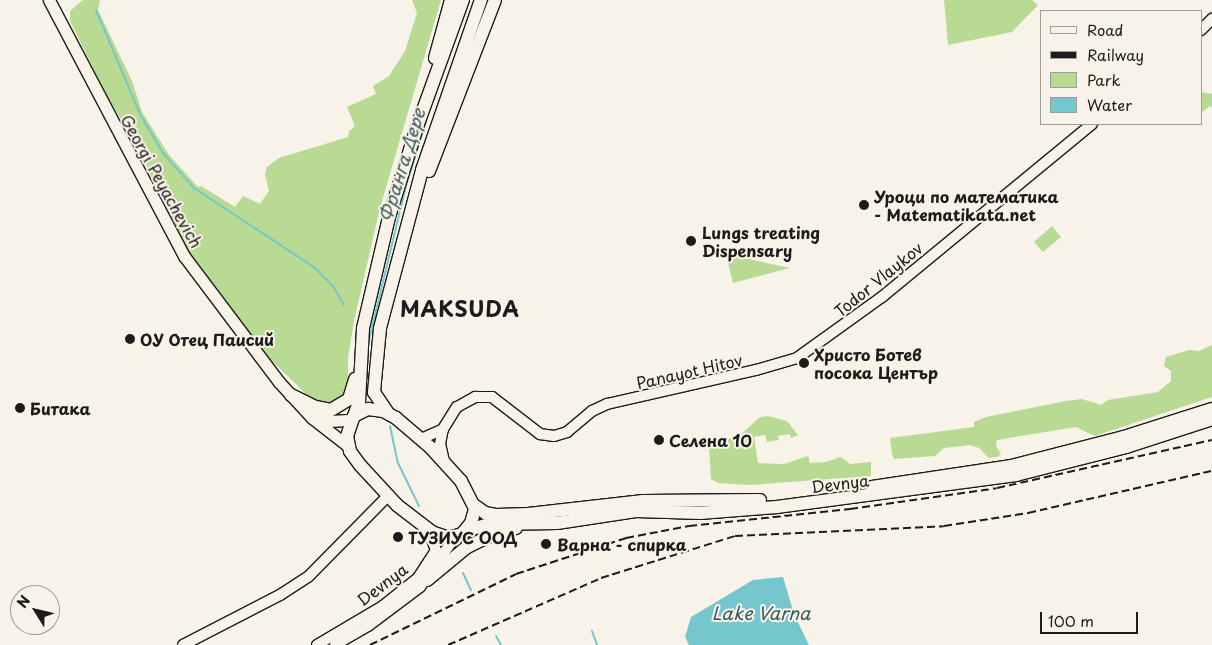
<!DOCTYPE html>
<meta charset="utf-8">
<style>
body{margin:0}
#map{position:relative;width:1212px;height:645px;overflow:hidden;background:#f7f3e8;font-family:"Playpen Sans",sans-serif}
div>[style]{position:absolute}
.green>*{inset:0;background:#b9da93}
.water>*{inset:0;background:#76c7cd}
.stream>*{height:2px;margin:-1px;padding:0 1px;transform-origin:1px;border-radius:1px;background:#76c7cd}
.roads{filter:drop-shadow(1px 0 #1c1c1c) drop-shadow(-1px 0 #1c1c1c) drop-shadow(0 1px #1c1c1c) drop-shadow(0 -1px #1c1c1c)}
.secondary>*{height:10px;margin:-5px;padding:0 5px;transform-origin:5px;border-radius:5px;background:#f7f3e8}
.primary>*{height:11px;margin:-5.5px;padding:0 5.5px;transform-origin:5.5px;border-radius:5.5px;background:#f7f3e8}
.highway>*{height:12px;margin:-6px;padding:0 6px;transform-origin:6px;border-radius:6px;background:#f7f3e8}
.rail>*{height:2px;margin-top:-1px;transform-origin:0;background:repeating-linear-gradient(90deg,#1c1c1c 0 8px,transparent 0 12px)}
.dots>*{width:14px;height:14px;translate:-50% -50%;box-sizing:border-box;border:2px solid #f7f3e8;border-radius:50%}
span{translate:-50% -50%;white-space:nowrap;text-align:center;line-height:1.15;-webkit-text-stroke:4px #f7f3e8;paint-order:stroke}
.street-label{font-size:16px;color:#1c1c1c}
.poi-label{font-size:16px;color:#1c1c1c;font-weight:700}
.left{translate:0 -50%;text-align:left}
.water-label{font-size:18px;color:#3c585a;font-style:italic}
.district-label{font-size:21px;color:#1c1c1c;font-weight:700;letter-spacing:1px}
.legend{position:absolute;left:1040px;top:10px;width:162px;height:115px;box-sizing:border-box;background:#f7f3e8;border:1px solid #9f9d96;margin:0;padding:6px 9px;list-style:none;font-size:15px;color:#1c1c1c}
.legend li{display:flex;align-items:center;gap:10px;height:25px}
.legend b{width:25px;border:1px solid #9f9d96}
.north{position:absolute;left:10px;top:585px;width:50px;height:50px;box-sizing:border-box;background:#f7f3e8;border:1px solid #9f9d96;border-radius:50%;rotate:306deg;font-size:14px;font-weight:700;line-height:20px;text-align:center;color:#1c1c1c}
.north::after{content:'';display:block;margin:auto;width:18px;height:22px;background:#1c1c1c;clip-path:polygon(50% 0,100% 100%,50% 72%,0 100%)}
.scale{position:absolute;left:1040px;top:612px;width:98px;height:22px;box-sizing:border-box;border:2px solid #1c1c1c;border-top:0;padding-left:6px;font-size:15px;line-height:18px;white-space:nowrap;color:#1c1c1c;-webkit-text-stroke:4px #f7f3e8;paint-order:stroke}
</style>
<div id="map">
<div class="green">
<i style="clip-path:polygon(83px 0,100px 0,98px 10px,132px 81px,142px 112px,169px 155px,198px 187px,201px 186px,235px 207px,243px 196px,260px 204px,269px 191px,265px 174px,267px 167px,279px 158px,348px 137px,349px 131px,355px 126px,347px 107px,376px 94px,373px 86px,389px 76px,405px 51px,417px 13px,412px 0,441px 0,380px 208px,354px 321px,348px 358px,348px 388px,338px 401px,326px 405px,308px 396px,262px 351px,196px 264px,157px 191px,143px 156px,107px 96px,70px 21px,70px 11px)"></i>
<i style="clip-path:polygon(944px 0,1032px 0,1038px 5px,1012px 32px,948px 45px)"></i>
<i style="clip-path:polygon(1201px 92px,1212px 94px,1212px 108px,1210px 106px,1201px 113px)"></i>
<i style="clip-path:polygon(1052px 226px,1061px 237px,1043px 252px,1034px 242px)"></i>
<i style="clip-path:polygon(726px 254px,790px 268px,733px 283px)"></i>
<i style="clip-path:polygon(1212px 345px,1212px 397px,1095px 436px,1076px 427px,997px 440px,996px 446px,1001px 454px,997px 457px,989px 458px,979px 448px,970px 445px,944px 448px,935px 456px,894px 459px,892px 454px,890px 438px,974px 427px,974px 422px,986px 417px,1066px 401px,1082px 399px,1101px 405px,1108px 400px,1158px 392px,1171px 381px,1171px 371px,1164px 366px,1166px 357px,1189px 350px,1199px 351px)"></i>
<i style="clip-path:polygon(768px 416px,787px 421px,798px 435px,791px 438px,790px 434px,778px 436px,779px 440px,767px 442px,765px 435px,754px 437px,758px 463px,784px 464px,808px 456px,810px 463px,826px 462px,841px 457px,850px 464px,871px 462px,871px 476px,749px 485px,718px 483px,711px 479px,709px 446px,740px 435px,760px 417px)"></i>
</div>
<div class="water">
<i style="clip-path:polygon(783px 577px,794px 614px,809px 645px,689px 645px,685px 637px,691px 617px,753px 580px)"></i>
</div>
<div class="stream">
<i style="left:96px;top:10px;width:113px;rotate:67.1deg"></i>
<i style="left:140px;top:114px;width:45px;rotate:59.5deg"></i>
<i style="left:163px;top:153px;width:47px;rotate:48.5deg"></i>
<i style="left:194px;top:188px;width:144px;rotate:33.4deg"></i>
<i style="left:314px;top:267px;width:27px;rotate:45deg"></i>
<i style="left:333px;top:286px;width:22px;rotate:60deg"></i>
<i style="left:369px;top:340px;width:158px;rotate:-76.5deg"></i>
<i style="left:406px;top:186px;width:71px;rotate:-72.8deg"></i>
<i style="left:390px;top:426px;width:38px;rotate:78deg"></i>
<i style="left:398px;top:463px;width:48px;rotate:64deg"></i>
<i style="left:463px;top:573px;width:19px;rotate:65deg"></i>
<i style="left:592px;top:631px;width:15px;rotate:70deg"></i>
<i style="left:496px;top:636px;width:10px;rotate:61deg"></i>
</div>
<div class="roads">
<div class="secondary">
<i style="left:1201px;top:30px;width:16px;rotate:-45deg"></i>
<i style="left:421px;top:439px;width:24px;rotate:-24deg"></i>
<i style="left:444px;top:461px;width:17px;rotate:-103deg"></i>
<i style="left:440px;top:444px;width:15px;rotate:-79deg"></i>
<i style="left:443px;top:429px;width:26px;rotate:-58deg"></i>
<i style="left:457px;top:407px;width:21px;rotate:-29deg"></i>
<i style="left:475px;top:397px;width:17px"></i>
<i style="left:492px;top:397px;width:61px;rotate:37.6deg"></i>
<i style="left:540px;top:434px;width:14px;rotate:8deg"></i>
<i style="left:554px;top:436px;width:14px;rotate:-17deg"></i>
<i style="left:567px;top:432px;width:33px;rotate:-40deg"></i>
<i style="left:592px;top:411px;width:17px;rotate:-25deg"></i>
<i style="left:607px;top:404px;width:153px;rotate:-12.9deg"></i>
<i style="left:756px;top:370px;width:43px;rotate:-16.3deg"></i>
<i style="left:797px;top:358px;width:105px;rotate:-35.7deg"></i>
<i style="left:882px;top:297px;width:272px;rotate:-39.5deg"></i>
<i style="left:183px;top:645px;width:109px;rotate:-27.3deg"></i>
<i style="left:280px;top:595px;width:33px;rotate:-33deg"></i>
<i style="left:308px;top:577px;width:114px;rotate:-45.4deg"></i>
<i style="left:317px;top:645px;width:77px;rotate:-30.6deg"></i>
<i style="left:383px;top:606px;width:45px;rotate:-38.7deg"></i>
<i style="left:418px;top:578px;width:33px;rotate:-57deg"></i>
<i style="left:436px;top:550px;width:24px;rotate:-112deg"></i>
<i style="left:335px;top:645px;width:38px;rotate:-30deg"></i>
<i style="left:368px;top:626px;width:65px;rotate:-36.9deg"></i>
<i style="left:420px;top:587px;width:61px;rotate:-55deg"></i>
</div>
<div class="primary">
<i style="left:49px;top:0;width:289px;rotate:62.2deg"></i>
<i style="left:184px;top:256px;width:158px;rotate:53deg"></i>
<i style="left:279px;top:382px;width:49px;rotate:47.5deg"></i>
<i style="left:312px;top:418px;width:46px;rotate:37.9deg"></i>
<i style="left:314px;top:416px;width:17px;rotate:17deg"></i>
<i style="left:330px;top:421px;width:22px;rotate:-3deg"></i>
</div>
<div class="highway">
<i style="left:435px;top:58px;width:60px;rotate:-74.6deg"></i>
<i style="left:429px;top:171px;width:183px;rotate:-68.9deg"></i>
<i style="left:291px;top:395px;width:28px;rotate:26deg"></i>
<i style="left:316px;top:407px;width:15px;rotate:11deg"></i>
<i style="left:331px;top:410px;width:21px;rotate:-31deg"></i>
<i style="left:349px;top:399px;width:21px;rotate:-73deg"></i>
<i style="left:368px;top:409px;width:15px;rotate:8deg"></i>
<i style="left:383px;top:411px;width:15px;rotate:28deg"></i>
<i style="left:396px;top:418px;width:45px;rotate:40.5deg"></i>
<i style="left:430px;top:447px;width:46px;rotate:47.6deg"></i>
<i style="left:461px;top:481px;width:31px;rotate:63deg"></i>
<i style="left:475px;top:509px;width:15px;rotate:106deg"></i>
<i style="left:471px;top:523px;width:14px;rotate:129deg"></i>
<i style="left:462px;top:534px;width:14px;rotate:163deg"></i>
<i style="left:449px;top:538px;width:18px;rotate:-161deg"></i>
<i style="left:432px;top:532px;width:44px;rotate:-142.4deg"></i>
<i style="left:397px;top:505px;width:54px;rotate:-132.8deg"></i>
<i style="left:360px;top:465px;width:17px;rotate:-126deg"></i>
<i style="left:350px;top:451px;width:15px;rotate:-101deg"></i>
<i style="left:347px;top:436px;width:21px;rotate:-71deg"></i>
<i style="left:354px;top:416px;width:16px;rotate:-27deg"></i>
<i style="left:388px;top:413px;width:25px;rotate:-124deg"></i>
<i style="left:374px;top:392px;width:64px;rotate:-84.6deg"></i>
<i style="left:380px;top:328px;width:163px;rotate:-75.1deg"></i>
<i style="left:422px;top:170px;width:180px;rotate:-70.9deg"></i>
<i style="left:354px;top:416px;width:15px;rotate:-70deg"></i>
<i style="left:359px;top:402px;width:74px;rotate:-86.9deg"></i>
<i style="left:363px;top:328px;width:114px;rotate:-76.8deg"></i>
<i style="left:389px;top:217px;width:97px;rotate:-72.7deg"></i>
<i style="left:418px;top:124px;width:132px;rotate:-70.1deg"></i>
<i style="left:872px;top:487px;width:141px;rotate:-8.6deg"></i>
<i style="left:1011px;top:466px;width:117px;rotate:-14.4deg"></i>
<i style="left:1124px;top:437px;width:92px;rotate:-17.7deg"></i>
<i style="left:474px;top:505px;width:14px;rotate:36deg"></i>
<i style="left:485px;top:513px;width:11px;rotate:10deg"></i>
<i style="left:496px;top:515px;width:32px;rotate:-2deg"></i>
<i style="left:528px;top:514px;width:116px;rotate:-6.4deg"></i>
<i style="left:643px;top:501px;width:117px;rotate:-0.5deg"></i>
<i style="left:465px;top:531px;width:25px;rotate:-16deg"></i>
<i style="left:489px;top:524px;width:68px;rotate:-0.8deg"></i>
<i style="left:557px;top:523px;width:80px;rotate:-8.6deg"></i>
<i style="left:636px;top:511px;width:64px;rotate:1.8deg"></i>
<i style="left:700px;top:513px;width:77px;rotate:-4.5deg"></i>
<i style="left:777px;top:507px;width:241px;rotate:-7.6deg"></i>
<i style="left:1016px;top:475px;width:114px;rotate:-14.3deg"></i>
<i style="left:1126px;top:447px;width:90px;rotate:-18deg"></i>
<i style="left:427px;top:580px;width:52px;rotate:-39.5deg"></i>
<i style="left:467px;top:547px;width:25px;rotate:-26deg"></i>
<i style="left:490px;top:536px;width:27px;rotate:-17deg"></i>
</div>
</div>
<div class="rail">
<i style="left:370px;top:645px;width:162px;rotate:-25.9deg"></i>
<i style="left:516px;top:574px;width:116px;rotate:-18.1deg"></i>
<i style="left:626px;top:538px;width:64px;rotate:-10.8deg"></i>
<i style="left:689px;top:526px;width:162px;rotate:-6deg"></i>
<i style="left:850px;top:509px;width:148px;rotate:-8.1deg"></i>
<i style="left:997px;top:488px;width:220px;rotate:-12.6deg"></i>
<i style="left:448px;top:645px;width:167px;rotate:-23.6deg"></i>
<i style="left:601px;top:578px;width:140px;rotate:-17.4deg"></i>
<i style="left:735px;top:536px;width:209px;rotate:-2.7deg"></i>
<i style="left:944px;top:526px;width:85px;rotate:-8.8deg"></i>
<i style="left:1028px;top:513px;width:189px;rotate:-12.9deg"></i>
</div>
<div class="dots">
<i style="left:864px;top:205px;background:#1c1c1c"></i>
<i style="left:691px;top:241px;background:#1c1c1c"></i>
<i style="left:130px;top:339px;background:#1c1c1c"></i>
<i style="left:804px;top:363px;background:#1c1c1c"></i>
<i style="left:20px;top:408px;background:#1c1c1c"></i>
<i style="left:659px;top:440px;background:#1c1c1c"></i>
<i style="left:398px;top:537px;background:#1c1c1c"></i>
<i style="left:546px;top:544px;background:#1c1c1c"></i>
</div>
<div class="street-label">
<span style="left:162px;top:181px;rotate:61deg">Georgi Peyachevich</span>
<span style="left:878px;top:279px;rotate:-39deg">Todor Vlaykov</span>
<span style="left:689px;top:371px;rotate:-13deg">Panayot Hitov</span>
<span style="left:840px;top:483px;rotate:-7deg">Devnya</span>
<span style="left:382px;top:584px;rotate:-37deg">Devnya</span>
</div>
<div class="poi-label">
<span class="left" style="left:874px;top:205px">Уроци по математика<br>- Matematikata.net</span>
<span class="left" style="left:702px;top:241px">Lungs treating<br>Dispensary</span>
<span class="left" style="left:140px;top:339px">ОУ Отец Паисий</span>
<span class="left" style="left:814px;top:363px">Христо Ботев<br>посока Център</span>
<span class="left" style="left:30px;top:408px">Битака</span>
<span class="left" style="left:669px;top:440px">Селена 10</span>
<span class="left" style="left:408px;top:537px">ТУЗИУС ООД</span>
<span class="left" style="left:557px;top:544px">Варна - спирка</span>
</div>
<div class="water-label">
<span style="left:402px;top:165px;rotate:-73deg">Франга Дере</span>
<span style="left:761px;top:613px">Lake Varna</span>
</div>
<div class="district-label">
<span style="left:460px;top:308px">MAKSUDA</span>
</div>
<ul class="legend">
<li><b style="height:6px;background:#f7f3e8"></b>Road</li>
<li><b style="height:6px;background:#1c1c1c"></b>Railway</li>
<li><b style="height:14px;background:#b9da93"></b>Park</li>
<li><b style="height:14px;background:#76c7cd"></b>Water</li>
</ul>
<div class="north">N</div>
<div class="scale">100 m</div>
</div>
